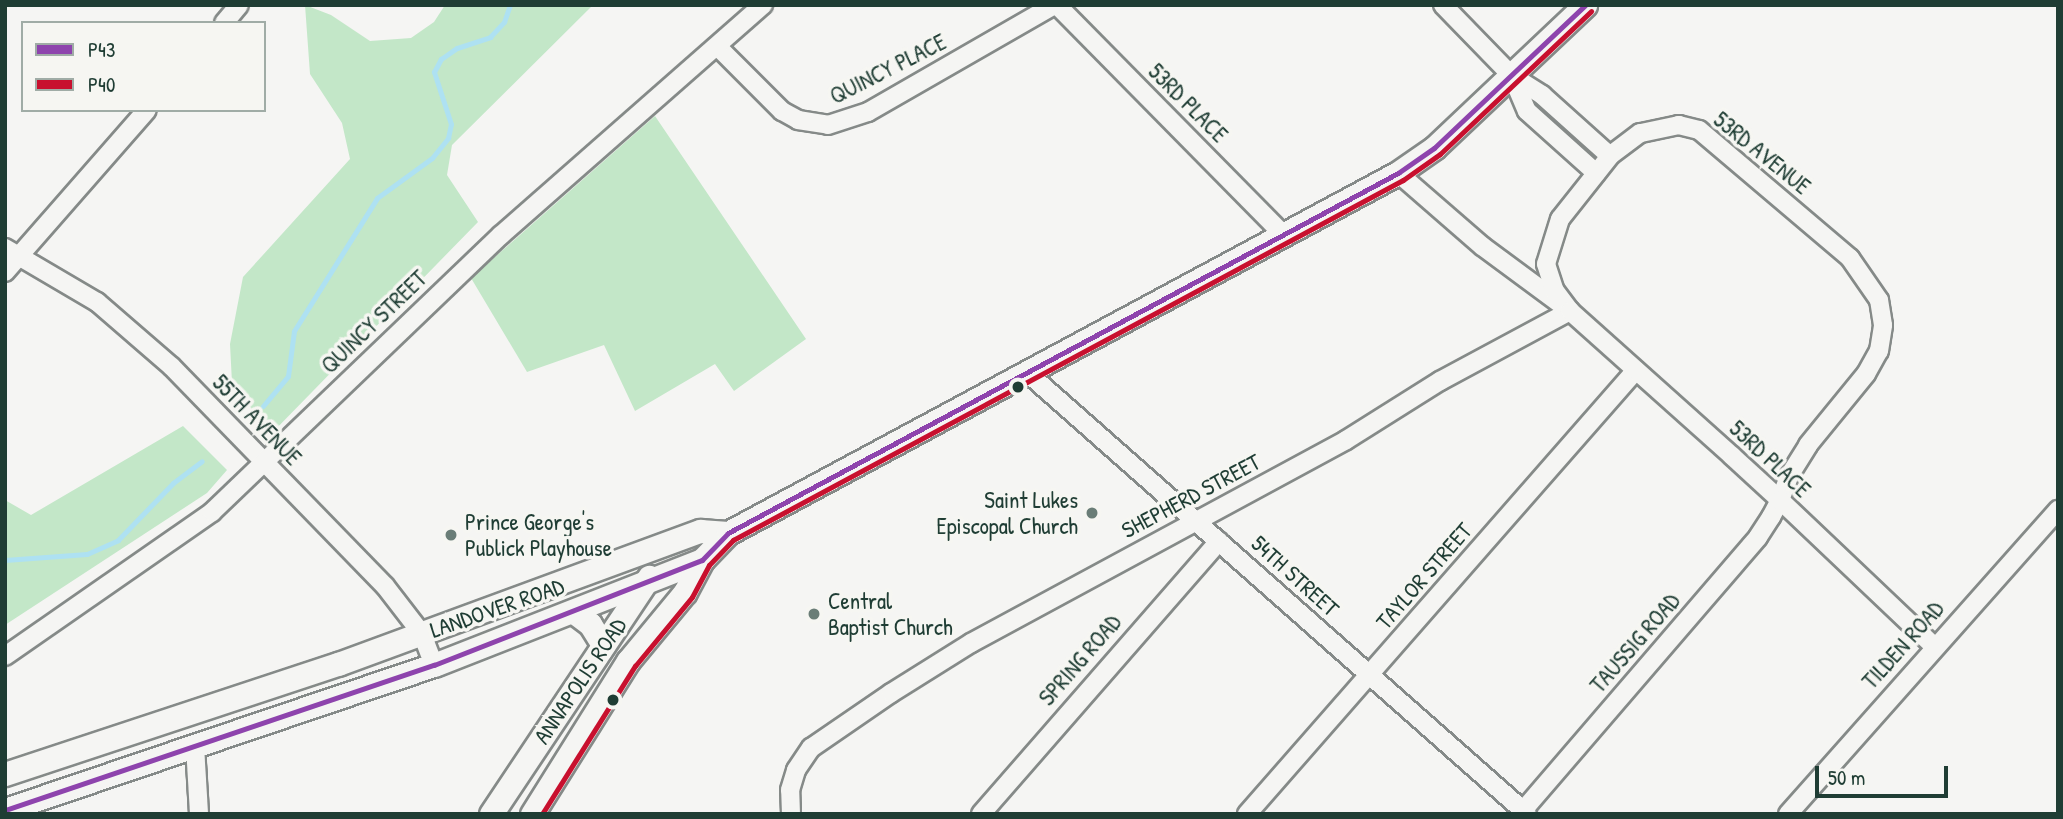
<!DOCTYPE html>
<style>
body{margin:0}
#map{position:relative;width:2063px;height:819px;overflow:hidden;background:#f5f5f3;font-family:"Patrick Hand",sans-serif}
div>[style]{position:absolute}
.green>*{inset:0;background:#c3e7c8}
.stream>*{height:5px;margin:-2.5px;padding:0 2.5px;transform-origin:2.5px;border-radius:2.5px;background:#aee1f2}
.roads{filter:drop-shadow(2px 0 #858a88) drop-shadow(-2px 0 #858a88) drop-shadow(0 2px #858a88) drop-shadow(0 -2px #858a88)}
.minor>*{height:18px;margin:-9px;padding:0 9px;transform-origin:9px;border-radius:9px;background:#f5f5f3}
.major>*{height:23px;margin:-11.5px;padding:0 11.5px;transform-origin:11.5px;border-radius:11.5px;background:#f5f5f3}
.bus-1>*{height:5px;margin:-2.5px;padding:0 2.5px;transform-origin:2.5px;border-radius:2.5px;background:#8e44ad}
.bus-2>*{height:5px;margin:-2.5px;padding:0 2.5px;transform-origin:2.5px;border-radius:2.5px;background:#c8102e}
.dots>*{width:19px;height:19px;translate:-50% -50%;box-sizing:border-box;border:4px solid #f6f6f2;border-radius:50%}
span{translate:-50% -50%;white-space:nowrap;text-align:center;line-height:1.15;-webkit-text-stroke:7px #f6f6f2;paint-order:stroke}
.street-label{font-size:23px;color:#1f3d34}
.poi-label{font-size:23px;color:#1f3d34}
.right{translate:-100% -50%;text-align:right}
.left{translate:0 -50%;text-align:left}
.frame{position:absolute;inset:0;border:7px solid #1f3d34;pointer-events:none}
.legend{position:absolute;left:21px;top:21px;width:245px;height:91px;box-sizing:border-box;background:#f6f6f2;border:2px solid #a0aca6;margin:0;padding:9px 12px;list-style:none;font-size:21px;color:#1f3d34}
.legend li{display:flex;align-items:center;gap:14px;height:35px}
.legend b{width:35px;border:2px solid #a0aca6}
.scale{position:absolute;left:1815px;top:766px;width:133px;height:32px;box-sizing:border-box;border:4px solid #1f3d34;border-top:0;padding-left:9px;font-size:21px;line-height:24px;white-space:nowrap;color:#1f3d34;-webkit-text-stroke:5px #f6f6f2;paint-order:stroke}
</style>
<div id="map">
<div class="green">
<i style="clip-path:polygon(305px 5px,331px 15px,370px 41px,411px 38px,434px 22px,445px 5px,593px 5px,452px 145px,447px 175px,478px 222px,271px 434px,232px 383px,230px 344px,243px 277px,350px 159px,342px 123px,310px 74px)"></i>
<i style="clip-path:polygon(655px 116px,806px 339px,734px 391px,715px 364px,635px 411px,604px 345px,527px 372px,471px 278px)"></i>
<i style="clip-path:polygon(183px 426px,227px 470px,207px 493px,5px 625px,5px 500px,31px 515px)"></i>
</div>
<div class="stream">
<i style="left:263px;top:406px;width:39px;rotate:-50deg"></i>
<i style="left:288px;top:376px;width:45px;rotate:-82.4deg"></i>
<i style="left:294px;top:331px;width:157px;rotate:-58deg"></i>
<i style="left:377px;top:198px;width:68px;rotate:-36deg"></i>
<i style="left:432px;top:158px;width:26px;rotate:-51deg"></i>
<i style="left:448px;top:138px;width:14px;rotate:-78deg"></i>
<i style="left:451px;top:124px;width:55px;rotate:-108.1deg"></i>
<i style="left:434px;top:72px;width:15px;rotate:-62deg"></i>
<i style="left:441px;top:59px;width:19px;rotate:-35deg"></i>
<i style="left:457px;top:48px;width:35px;rotate:-18deg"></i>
<i style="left:490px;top:37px;width:21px;rotate:-47deg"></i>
<i style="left:504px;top:22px;width:18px;rotate:-71deg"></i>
<i style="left:5px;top:560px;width:82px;rotate:-4.2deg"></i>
<i style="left:87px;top:554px;width:34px;rotate:-24deg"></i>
<i style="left:118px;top:540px;width:79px;rotate:-46deg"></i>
<i style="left:173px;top:483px;width:36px;rotate:-37deg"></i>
<i style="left:928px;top:814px;width:4px"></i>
</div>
<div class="roads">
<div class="minor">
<i style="left:1057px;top:5px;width:325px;rotate:45.4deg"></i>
<i style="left:1443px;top:5px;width:99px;rotate:45.8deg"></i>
<i style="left:1512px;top:76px;width:36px;rotate:32deg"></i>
<i style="left:1542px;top:95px;width:91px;rotate:41.9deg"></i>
<i style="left:224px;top:23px;width:23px;rotate:-50deg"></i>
<i style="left:717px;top:46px;width:92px;rotate:45deg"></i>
<i style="left:782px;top:111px;width:18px;rotate:29deg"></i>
<i style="left:798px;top:120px;width:30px;rotate:9deg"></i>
<i style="left:828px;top:125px;width:42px;rotate:-18deg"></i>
<i style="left:868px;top:112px;width:215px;rotate:-29.9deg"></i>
<i style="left:1512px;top:76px;width:38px;rotate:67deg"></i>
<i style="left:1527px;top:111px;width:93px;rotate:41.9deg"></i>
<i style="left:5px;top:248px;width:107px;rotate:30.4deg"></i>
<i style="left:97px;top:302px;width:99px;rotate:40.9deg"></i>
<i style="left:172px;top:367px;width:305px;rotate:45.8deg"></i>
<i style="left:385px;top:586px;width:61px;rotate:52.4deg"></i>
<i style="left:422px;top:634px;width:33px;rotate:69deg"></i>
<i style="left:5px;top:272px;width:215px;rotate:-48.8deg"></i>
<i style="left:1030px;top:375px;width:663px;rotate:41.45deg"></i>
<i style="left:5px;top:656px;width:252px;rotate:-34.8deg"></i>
<i style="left:212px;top:512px;width:400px;rotate:-43.8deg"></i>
<i style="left:501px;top:235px;width:349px;rotate:-41.3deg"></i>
<i style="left:195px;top:746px;width:68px;rotate:86.6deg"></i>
<i style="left:791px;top:814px;width:24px;rotate:-92deg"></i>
<i style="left:790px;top:790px;width:21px;rotate:-73deg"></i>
<i style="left:796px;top:770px;width:27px;rotate:-56deg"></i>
<i style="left:811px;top:748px;width:97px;rotate:-34.5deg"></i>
<i style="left:891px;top:693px;width:94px;rotate:-32deg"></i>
<i style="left:971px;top:643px;width:426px;rotate:-28.4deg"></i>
<i style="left:1346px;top:440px;width:111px;rotate:-32.1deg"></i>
<i style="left:1440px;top:381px;width:148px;rotate:-28.3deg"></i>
<i style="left:1570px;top:311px;width:109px;rotate:-143.5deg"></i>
<i style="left:1482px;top:246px;width:111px;rotate:-139deg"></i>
<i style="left:981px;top:814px;width:362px;rotate:-48.9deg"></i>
<i style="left:1247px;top:814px;width:590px;rotate:-48.78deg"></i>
<i style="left:1520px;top:814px;width:365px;rotate:-49.3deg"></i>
<i style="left:1758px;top:537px;width:24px;rotate:-57deg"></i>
<i style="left:1771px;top:517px;width:19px;rotate:-62deg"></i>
<i style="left:1780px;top:500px;width:26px;rotate:-69deg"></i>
<i style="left:1789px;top:476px;width:36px;rotate:-58deg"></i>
<i style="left:1808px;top:445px;width:92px;rotate:-50.8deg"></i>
<i style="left:1866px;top:374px;width:26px;rotate:-61deg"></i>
<i style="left:1879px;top:351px;width:26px;rotate:-81deg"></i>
<i style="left:1883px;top:325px;width:25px;rotate:-99deg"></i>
<i style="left:1879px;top:300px;width:51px;rotate:-124.6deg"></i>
<i style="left:1850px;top:258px;width:198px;rotate:-139.7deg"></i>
<i style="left:1699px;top:130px;width:21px;rotate:-166deg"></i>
<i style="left:1679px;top:125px;width:40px;rotate:168deg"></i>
<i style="left:1640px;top:133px;width:38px;rotate:143deg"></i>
<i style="left:1610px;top:156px;width:80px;rotate:128.4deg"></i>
<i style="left:1560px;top:219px;width:47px;rotate:107.3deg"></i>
<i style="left:1546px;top:264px;width:28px;rotate:72deg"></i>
<i style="left:1555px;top:291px;width:25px;rotate:53deg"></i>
<i style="left:1570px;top:311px;width:217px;rotate:41.8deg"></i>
<i style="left:1732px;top:456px;width:65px;rotate:42.5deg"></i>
<i style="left:1780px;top:500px;width:212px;rotate:43.5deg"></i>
<i style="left:1788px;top:814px;width:407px;rotate:-48.4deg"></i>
</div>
<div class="major">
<i style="left:574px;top:612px;width:20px;rotate:37deg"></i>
<i style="left:590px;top:624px;width:25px;rotate:58deg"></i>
<i style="left:5px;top:774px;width:351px;rotate:-18.3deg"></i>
<i style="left:338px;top:664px;width:386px;rotate:-20.2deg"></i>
<i style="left:700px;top:531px;width:28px;rotate:4deg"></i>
<i style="left:5px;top:810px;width:453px;rotate:-18.7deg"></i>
<i style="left:434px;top:665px;width:288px;rotate:-21.4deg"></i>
<i style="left:702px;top:560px;width:37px;rotate:-46deg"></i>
<i style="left:728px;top:533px;width:761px;rotate:-28.25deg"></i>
<i style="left:1398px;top:173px;width:44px;rotate:-34.8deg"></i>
<i style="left:1434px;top:148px;width:208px;rotate:-43.4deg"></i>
<i style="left:491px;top:814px;width:285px;rotate:-56.3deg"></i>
<i style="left:532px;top:814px;width:181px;rotate:-57.9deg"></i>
<i style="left:628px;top:661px;width:89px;rotate:-50.4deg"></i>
<i style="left:685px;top:592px;width:36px;rotate:-62deg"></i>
</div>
</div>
<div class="bus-1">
<i style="left:5px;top:810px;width:453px;rotate:-18.7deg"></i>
<i style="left:434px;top:665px;width:288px;rotate:-21.4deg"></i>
<i style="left:702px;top:560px;width:37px;rotate:-46deg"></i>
<i style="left:728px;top:533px;width:761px;rotate:-28.25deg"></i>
<i style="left:1398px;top:173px;width:44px;rotate:-34.8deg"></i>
<i style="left:1434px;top:148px;width:208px;rotate:-43.4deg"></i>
</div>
<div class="bus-2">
<i style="left:542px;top:814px;width:175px;rotate:-57.9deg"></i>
<i style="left:635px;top:666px;width:89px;rotate:-50.4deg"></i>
<i style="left:692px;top:597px;width:36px;rotate:-62deg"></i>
<i style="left:709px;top:565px;width:35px;rotate:-46deg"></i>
<i style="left:733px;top:540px;width:761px;rotate:-28.25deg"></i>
<i style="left:1403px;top:180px;width:45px;rotate:-35.1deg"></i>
<i style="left:1440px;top:154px;width:208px;rotate:-43.4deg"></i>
</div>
<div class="dots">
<i style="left:1018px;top:387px;background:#1f3d34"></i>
<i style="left:1092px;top:513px;background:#6a7d77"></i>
<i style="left:451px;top:535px;background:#6a7d77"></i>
<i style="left:814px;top:614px;background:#6a7d77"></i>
<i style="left:613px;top:700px;background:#1f3d34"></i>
</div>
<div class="street-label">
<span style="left:888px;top:69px;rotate:-27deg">QUINCY PLACE</span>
<span style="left:1188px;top:103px;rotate:45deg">53RD PLACE</span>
<span style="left:1762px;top:153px;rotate:39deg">53RD AVENUE</span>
<span style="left:374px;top:322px;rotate:-44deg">QUINCY STREET</span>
<span style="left:257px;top:420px;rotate:46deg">55TH AVENUE</span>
<span style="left:1770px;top:459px;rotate:43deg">53RD PLACE</span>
<span style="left:1191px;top:496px;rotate:-28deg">SHEPHERD STREET</span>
<span style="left:1295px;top:576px;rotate:42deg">54TH STREET</span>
<span style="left:1424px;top:576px;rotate:-49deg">TAYLOR STREET</span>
<span style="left:497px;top:608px;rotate:-19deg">LANDOVER ROAD</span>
<span style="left:1635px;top:643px;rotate:-49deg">TAUSSIG ROAD</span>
<span style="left:1903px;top:645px;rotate:-48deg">TILDEN ROAD</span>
<span style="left:1080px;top:660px;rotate:-49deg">SPRING ROAD</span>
<span style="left:580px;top:681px;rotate:-56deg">ANNAPOLIS ROAD</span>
</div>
<div class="poi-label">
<span class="right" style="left:1078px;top:513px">Saint Lukes<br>Episcopal Church</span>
<span class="left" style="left:465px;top:535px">Prince George's<br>Publick Playhouse</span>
<span class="left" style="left:828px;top:614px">Central<br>Baptist Church</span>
</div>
<div class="frame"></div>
<ul class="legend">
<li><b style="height:9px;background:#8e44ad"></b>P43</li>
<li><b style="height:9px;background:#c8102e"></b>P40</li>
</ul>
<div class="scale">50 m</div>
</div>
